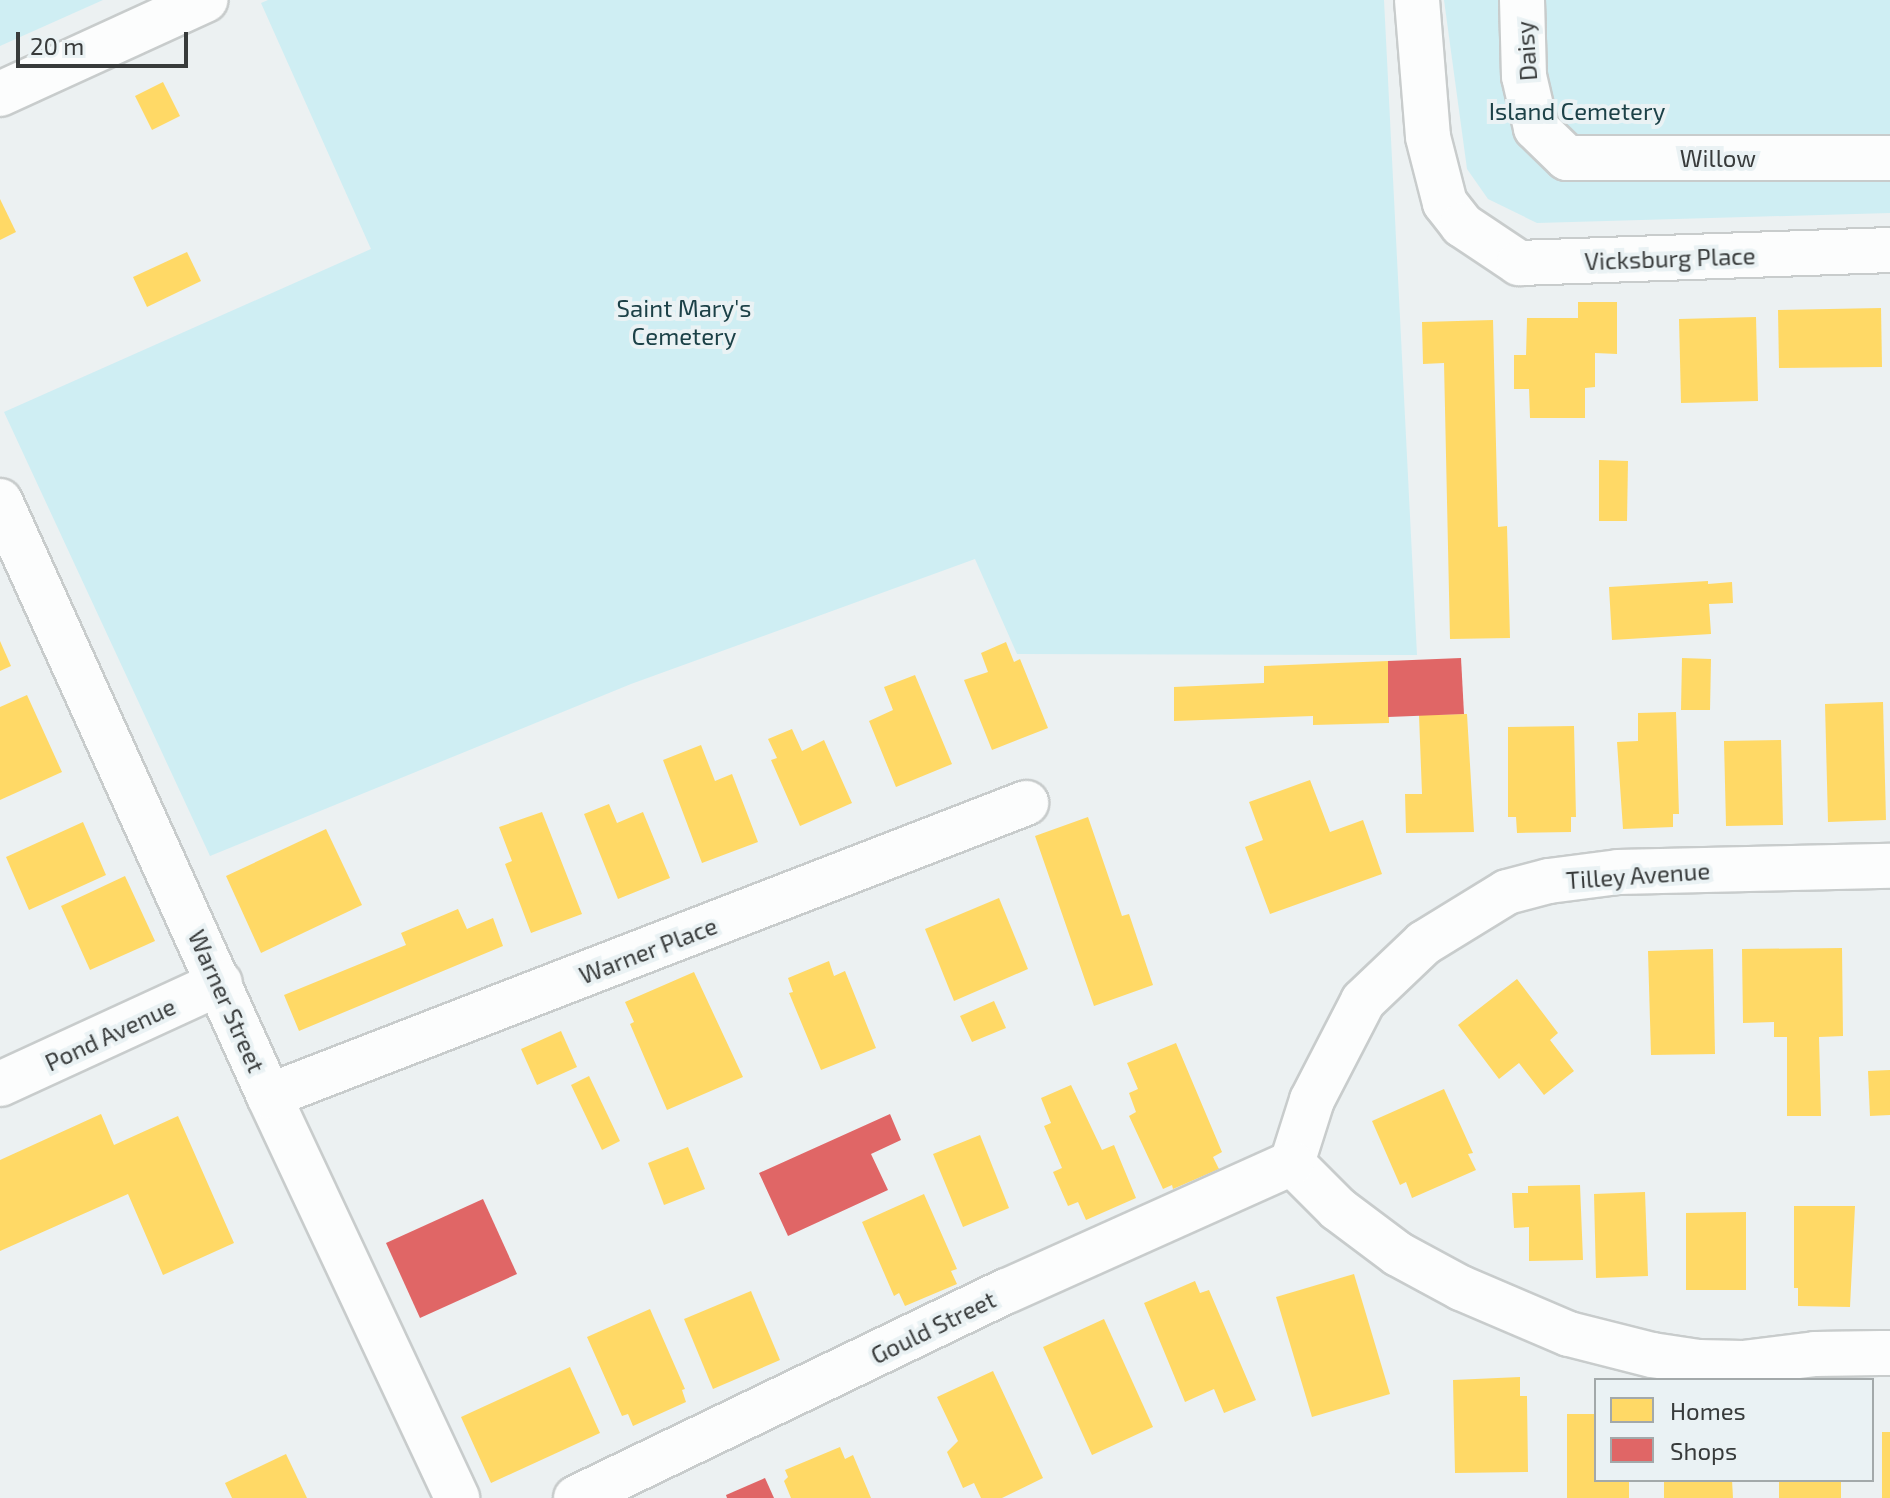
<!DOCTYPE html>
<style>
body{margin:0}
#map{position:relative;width:1890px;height:1498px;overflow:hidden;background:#ecf1f2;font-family:"Exo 2",sans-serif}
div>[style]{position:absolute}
.green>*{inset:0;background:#cfeef3}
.homes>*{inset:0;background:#ffd966}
.shops>*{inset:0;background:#e06666}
.roads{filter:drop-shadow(2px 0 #c8cccc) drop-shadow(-2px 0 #c8cccc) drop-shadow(0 2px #c8cccc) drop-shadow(0 -2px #c8cccc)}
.minor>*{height:44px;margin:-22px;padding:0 22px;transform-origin:22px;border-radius:22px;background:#fcfdfd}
span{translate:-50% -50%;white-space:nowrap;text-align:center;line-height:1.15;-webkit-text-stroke:8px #eaf2f4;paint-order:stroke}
.street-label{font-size:24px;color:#383b3b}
.park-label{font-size:24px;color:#1c4147}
.legend{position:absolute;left:1594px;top:1378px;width:280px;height:104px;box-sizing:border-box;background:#eaf2f4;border:2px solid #a3a9aa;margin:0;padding:10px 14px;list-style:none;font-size:24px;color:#383b3b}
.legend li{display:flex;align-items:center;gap:16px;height:40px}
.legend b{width:40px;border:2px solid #a3a9aa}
.scale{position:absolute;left:16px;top:32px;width:172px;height:36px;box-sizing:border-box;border:4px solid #383b3b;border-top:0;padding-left:10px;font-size:24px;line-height:28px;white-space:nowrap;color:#383b3b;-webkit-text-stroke:6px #eaf2f4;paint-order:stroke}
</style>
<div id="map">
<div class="green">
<i style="clip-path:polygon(0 0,103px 0,0 46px)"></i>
<i style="clip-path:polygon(268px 0,1384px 0,1417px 655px,1017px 654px,975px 559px,631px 684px,210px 856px,4px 412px,371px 249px,261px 3px)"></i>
<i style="clip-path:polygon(1444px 0,1890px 0,1890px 213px,1537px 223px,1488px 199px,1467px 169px)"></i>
</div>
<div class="homes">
<i style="clip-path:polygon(163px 82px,180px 116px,152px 130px,135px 96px)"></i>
<i style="clip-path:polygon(0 199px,16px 232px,0 240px)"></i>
<i style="clip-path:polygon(187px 252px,201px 281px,147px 307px,133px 277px)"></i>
<i style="clip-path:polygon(1578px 302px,1617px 302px,1617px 354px,1595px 353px,1595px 387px,1585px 388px,1585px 418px,1530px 418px,1529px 389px,1514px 389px,1514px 355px,1526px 355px,1527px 318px,1578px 318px)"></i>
<i style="clip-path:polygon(1881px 308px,1882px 367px,1779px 368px,1778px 310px)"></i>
<i style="clip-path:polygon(1756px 317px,1758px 401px,1681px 403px,1679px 319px)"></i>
<i style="clip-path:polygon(1493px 320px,1498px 527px,1507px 526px,1510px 638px,1450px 639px,1444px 363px,1423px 364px,1422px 322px)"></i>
<i style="clip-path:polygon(1599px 460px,1628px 461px,1627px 521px,1599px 521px)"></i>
<i style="clip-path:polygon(1708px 581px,1708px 584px,1732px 582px,1733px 603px,1709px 604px,1711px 634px,1612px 640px,1609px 587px)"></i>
<i style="clip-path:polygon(0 641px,11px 666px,0 671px)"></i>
<i style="clip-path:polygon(1006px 642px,1014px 662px,1020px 659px,1048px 728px,992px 750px,964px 680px,988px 672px,981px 653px)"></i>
<i style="clip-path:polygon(1682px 658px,1711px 659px,1710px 710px,1681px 710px)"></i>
<i style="clip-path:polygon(1388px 661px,1389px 723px,1313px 725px,1313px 716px,1174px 721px,1174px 687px,1264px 683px,1264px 666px)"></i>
<i style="clip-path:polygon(915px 675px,952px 764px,896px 787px,869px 721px,893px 710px,884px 687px)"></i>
<i style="clip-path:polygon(27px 695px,62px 772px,0 800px,0 707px)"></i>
<i style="clip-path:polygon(1883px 702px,1886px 820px,1828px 822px,1825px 704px)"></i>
<i style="clip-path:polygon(1676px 712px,1679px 814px,1673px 814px,1673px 827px,1623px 829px,1617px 742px,1638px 741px,1638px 713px)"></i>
<i style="clip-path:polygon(1467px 714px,1474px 832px,1406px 833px,1405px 794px,1422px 794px,1419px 715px)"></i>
<i style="clip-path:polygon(1574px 726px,1576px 817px,1571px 817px,1571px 832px,1517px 833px,1516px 817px,1508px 817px,1508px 727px)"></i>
<i style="clip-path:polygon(792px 729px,802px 751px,824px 740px,852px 803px,800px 826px,771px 760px,777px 758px,768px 739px)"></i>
<i style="clip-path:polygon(1781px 740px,1783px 825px,1726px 826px,1724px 741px)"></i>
<i style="clip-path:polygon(701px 745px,715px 781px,732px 774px,758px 842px,702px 863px,663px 760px)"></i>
<i style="clip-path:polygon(1310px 780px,1330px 832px,1363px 820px,1382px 874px,1270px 914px,1245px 847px,1263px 840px,1249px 802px)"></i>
<i style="clip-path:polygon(609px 804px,617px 823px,643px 812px,670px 878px,618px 899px,584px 814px)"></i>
<i style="clip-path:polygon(542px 812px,582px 914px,531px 933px,505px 864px,512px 861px,499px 827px)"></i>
<i style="clip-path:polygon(1088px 817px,1122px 916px,1129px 914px,1153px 985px,1094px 1006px,1035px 836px)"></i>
<i style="clip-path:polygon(83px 822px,106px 875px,29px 910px,6px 857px)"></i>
<i style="clip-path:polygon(326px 829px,362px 905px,261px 953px,226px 876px)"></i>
<i style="clip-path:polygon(125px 876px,155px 941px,90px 970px,61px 906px)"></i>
<i style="clip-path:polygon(999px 898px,1028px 969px,954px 1001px,925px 929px)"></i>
<i style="clip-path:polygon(458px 909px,467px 929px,493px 918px,503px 946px,299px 1031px,284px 995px,406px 945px,401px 933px)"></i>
<i style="clip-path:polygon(1842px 948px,1843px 1036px,1819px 1037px,1821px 1116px,1787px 1116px,1787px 1037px,1774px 1037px,1774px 1022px,1743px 1023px,1742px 949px)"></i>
<i style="clip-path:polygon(1713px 949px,1715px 1054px,1651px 1055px,1648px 951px)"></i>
<i style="clip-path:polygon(829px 961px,834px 976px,845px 971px,876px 1048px,821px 1070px,789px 993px,793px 992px,788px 978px)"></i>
<i style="clip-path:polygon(694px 972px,743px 1077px,667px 1110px,630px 1024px,634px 1022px,625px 1002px)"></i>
<i style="clip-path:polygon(1517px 979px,1558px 1033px,1550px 1040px,1574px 1071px,1544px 1095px,1519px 1063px,1499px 1079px,1458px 1025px)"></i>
<i style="clip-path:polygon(994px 1001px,1006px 1028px,972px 1042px,960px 1016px)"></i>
<i style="clip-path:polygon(561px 1031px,577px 1067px,537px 1085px,521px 1049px)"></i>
<i style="clip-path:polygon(1176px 1043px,1222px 1152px,1213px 1157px,1219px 1169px,1173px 1189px,1172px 1185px,1163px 1189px,1129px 1116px,1136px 1112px,1129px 1093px,1138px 1089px,1127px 1063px)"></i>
<i style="clip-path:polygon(1890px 1070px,1890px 1115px,1870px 1116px,1868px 1071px)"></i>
<i style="clip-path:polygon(589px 1076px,620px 1141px,602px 1150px,571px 1085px)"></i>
<i style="clip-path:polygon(1071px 1085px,1102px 1150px,1114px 1145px,1136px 1198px,1086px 1220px,1078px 1202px,1068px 1206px,1053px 1172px,1062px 1168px,1044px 1126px,1051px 1123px,1041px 1098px)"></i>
<i style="clip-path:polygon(1444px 1089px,1473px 1153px,1468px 1154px,1476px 1170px,1412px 1198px,1406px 1182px,1400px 1185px,1372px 1121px)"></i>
<i style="clip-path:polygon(101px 1114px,114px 1145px,178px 1116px,234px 1243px,163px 1275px,128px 1194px,0 1251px,0 1160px)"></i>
<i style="clip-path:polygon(980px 1135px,1009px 1208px,963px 1227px,933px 1154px)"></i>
<i style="clip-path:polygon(688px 1147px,705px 1189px,664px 1205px,648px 1163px)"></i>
<i style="clip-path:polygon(1580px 1185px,1583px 1260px,1529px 1261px,1529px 1227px,1514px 1228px,1512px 1193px,1528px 1193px,1528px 1186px)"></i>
<i style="clip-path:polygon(1645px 1192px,1648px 1276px,1596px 1278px,1594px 1194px)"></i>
<i style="clip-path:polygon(924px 1194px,957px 1269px,951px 1271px,957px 1284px,905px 1306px,899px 1293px,894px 1296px,862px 1222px)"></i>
<i style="clip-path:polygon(1794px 1206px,1855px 1206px,1850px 1307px,1798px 1306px,1798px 1288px,1794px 1288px)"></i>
<i style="clip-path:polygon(1746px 1212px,1746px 1290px,1686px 1290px,1686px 1213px)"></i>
<i style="clip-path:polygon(1354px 1274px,1390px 1394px,1312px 1417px,1276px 1297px)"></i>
<i style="clip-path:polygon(1195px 1281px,1200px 1293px,1209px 1290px,1256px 1400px,1224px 1413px,1214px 1389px,1185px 1402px,1144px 1303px)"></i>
<i style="clip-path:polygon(751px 1291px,780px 1360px,713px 1389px,684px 1319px)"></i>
<i style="clip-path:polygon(650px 1309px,685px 1389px,682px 1390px,686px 1402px,633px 1426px,628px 1414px,622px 1416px,587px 1337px)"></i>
<i style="clip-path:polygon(1104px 1319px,1153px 1427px,1092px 1455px,1043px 1347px)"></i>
<i style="clip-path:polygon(570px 1367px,600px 1433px,491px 1483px,461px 1417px)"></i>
<i style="clip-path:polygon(993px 1371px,1043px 1478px,1002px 1498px,981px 1498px,974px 1483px,963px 1488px,947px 1452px,958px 1441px,937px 1397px)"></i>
<i style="clip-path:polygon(1520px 1377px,1520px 1396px,1527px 1396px,1528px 1472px,1455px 1473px,1453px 1380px)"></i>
<i style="clip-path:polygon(1567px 1414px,1596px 1414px,1596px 1480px,1629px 1480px,1629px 1498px,1567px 1498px)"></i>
<i style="clip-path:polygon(1882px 1432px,1890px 1432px,1890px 1498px,1882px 1498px)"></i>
<i style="clip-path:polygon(840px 1447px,845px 1459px,853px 1455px,871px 1498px,791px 1498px,784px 1481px,788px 1477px,785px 1470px)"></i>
<i style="clip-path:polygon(286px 1454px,307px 1498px,232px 1498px,225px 1483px)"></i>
<i style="clip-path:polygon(1664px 1480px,1732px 1480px,1733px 1498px,1664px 1498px)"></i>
<i style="clip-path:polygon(1779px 1480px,1841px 1480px,1841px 1498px,1779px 1498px)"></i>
</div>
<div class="shops">
<i style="clip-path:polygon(1461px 658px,1464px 714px,1388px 717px,1388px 661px)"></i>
<i style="clip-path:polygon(890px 1114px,901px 1140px,871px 1154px,888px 1190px,788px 1236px,759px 1173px)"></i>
<i style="clip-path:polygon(483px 1199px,517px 1274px,420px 1318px,386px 1243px)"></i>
<i style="clip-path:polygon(765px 1478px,774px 1498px,727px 1498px,726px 1495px)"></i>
</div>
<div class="roads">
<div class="minor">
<i style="left:1417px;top:0;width:137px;rotate:85.4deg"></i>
<i style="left:1428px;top:137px;width:68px;rotate:75.6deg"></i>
<i style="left:1445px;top:203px;width:28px;rotate:52deg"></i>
<i style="left:1462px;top:225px;width:69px;rotate:33.7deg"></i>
<i style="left:1519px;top:263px;width:371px;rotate:-2deg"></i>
<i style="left:1522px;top:0;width:76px;rotate:88.5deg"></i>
<i style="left:1524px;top:76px;width:53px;rotate:77deg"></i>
<i style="left:1536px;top:128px;width:43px;rotate:44.1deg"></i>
<i style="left:1567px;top:158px;width:323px"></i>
<i style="left:0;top:94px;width:226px;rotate:-24.6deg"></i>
<i style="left:0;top:501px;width:653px;rotate:65.67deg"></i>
<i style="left:269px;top:1096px;width:444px;rotate:64.9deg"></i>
<i style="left:0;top:1084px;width:242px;rotate:-24.7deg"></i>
<i style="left:269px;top:1096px;width:812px;rotate:-21.16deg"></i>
<i style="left:1292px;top:1163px;width:66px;rotate:-72.4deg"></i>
<i style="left:1312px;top:1100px;width:111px;rotate:-62.7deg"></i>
<i style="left:1363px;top:1001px;width:84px;rotate:-43.6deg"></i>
<i style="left:1424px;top:943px;width:97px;rotate:-31.6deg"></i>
<i style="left:1507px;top:892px;width:43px;rotate:-14.7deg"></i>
<i style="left:1549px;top:881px;width:70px;rotate:-7.4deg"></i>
<i style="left:1618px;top:872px;width:272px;rotate:-1.3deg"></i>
<i style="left:1292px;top:1163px;width:65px;rotate:45deg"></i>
<i style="left:1338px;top:1209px;width:75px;rotate:36.9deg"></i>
<i style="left:1398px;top:1254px;width:72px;rotate:28.4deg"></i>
<i style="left:1461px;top:1288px;width:117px;rotate:23.1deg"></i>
<i style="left:1569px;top:1334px;width:86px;rotate:14.2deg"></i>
<i style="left:1652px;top:1355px;width:47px;rotate:8.7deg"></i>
<i style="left:1698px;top:1362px;width:45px;rotate:1.3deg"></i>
<i style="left:1743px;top:1363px;width:73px;rotate:-7.1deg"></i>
<i style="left:1815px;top:1354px;width:75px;rotate:-0.8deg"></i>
<i style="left:576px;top:1498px;width:478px;rotate:-25.7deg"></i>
<i style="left:1007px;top:1291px;width:312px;rotate:-24.2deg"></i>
</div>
</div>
<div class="street-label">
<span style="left:1526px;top:51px;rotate:-94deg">Daisy</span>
<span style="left:1718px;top:158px">Willow</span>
<span style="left:1670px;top:258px;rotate:-2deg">Vicksburg Place</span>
<span style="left:1638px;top:875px;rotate:-4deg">Tilley Avenue</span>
<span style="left:648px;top:950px;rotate:-21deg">Warner Place</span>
<span style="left:227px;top:1001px;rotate:66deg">Warner Street</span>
<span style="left:110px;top:1034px;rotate:-25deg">Pond Avenue</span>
<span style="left:933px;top:1327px;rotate:-26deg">Gould Street</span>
</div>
<div class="park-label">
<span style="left:1577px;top:111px">Island Cemetery</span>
<span style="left:684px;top:322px">Saint Mary's<br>Cemetery</span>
</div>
<ul class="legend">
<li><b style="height:22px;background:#ffd966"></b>Homes</li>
<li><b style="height:22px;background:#e06666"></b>Shops</li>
</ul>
<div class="scale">20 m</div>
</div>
